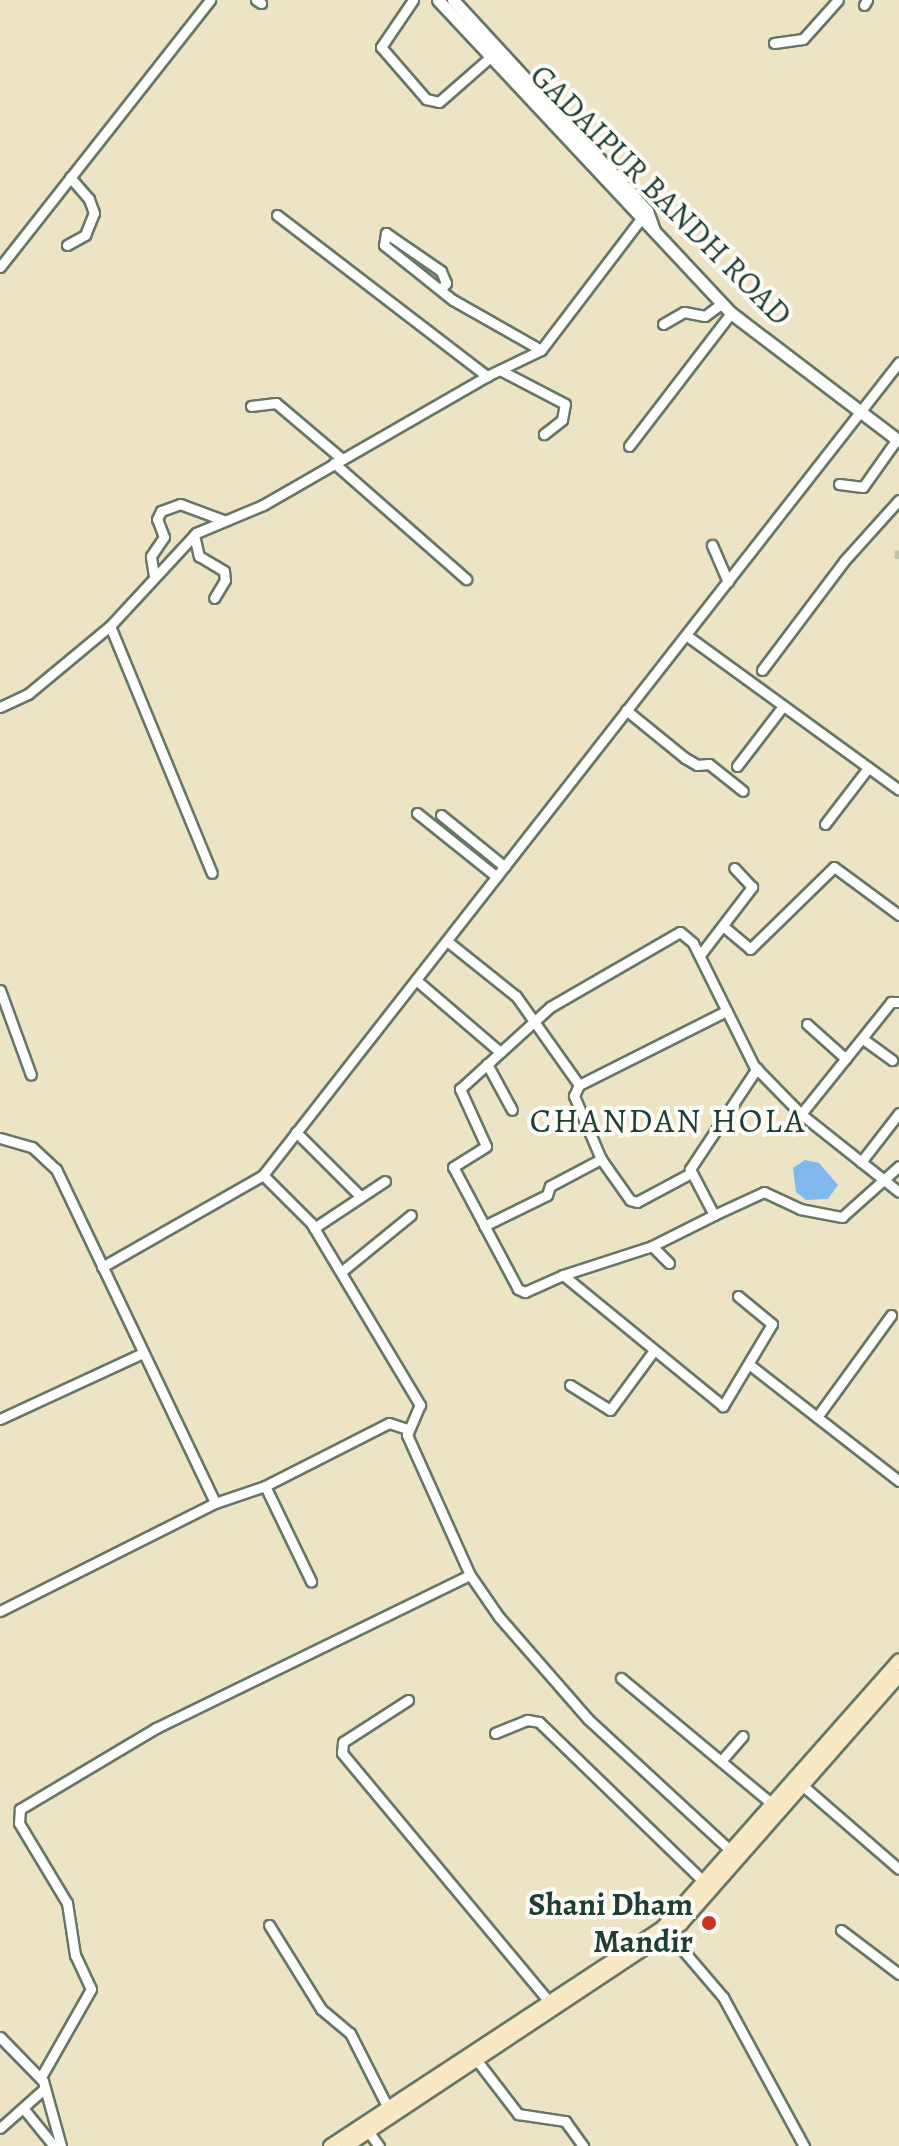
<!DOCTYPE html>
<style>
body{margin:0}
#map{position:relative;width:899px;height:2146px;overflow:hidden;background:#ede4c6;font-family:Alegreya,serif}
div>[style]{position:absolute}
.water>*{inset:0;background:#81b8f0}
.minor-tunnel>*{height:9px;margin-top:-4.5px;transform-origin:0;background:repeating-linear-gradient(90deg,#c4c3a9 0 9px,transparent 0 13.5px)}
.roads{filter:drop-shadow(2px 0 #677767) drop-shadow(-2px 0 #677767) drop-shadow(0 2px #677767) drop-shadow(0 -2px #677767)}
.minor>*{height:9px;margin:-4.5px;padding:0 4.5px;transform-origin:4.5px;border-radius:4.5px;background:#fff}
.tertiary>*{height:11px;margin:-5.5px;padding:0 5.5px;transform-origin:5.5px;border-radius:5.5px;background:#fff}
.secondary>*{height:12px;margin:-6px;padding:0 6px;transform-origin:6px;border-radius:6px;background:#f8e8c3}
.dots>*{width:22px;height:22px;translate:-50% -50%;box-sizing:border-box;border:4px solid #fdfcf7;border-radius:50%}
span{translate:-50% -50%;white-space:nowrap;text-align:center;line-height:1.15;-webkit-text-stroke:8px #fdfcf7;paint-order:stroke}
.street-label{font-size:32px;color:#1f3d34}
.poi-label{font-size:32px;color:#1f3d34;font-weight:700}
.right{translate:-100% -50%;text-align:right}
.neighbourhood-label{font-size:34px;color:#1f3d34;letter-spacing:2px}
</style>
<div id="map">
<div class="water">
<i style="clip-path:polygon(805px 1160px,819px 1163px,838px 1185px,828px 1199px,806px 1200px,796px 1192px,793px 1168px)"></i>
</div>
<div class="minor-tunnel">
<i style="left:899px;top:550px;width:12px;rotate:90deg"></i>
</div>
<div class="roads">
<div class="minor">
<i style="left:256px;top:0;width:6px;rotate:31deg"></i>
<i style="left:413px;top:0;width:57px;rotate:124.2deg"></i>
<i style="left:381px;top:47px;width:69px;rotate:49.1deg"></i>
<i style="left:426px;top:99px;width:13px;rotate:13deg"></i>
<i style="left:439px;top:102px;width:67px;rotate:-41.3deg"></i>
<i style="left:864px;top:5px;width:6px;rotate:-59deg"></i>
<i style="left:774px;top:43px;width:29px;rotate:-8deg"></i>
<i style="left:803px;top:39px;width:52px;rotate:-48.1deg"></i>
<i style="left:277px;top:215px;width:265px;rotate:37.5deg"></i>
<i style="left:67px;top:245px;width:21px;rotate:-29deg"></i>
<i style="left:85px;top:235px;width:24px;rotate:-68deg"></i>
<i style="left:94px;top:213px;width:15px;rotate:-110deg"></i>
<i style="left:89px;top:199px;width:29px;rotate:-131deg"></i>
<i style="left:0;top:267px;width:340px;rotate:-51.8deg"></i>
<i style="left:441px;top:289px;width:8px;rotate:-50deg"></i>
<i style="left:446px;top:283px;width:13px;rotate:-113deg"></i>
<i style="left:441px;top:271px;width:67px;rotate:-145.4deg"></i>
<i style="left:386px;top:233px;width:12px;rotate:99deg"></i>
<i style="left:384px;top:245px;width:88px;rotate:38.6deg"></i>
<i style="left:453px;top:300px;width:101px;rotate:29.6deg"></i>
<i style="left:663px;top:324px;width:24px;rotate:-30deg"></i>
<i style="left:684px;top:312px;width:21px;rotate:11deg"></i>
<i style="left:705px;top:316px;width:21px;rotate:-37deg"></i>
<i style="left:500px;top:370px;width:73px;rotate:27.6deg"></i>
<i style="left:565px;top:404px;width:16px;rotate:101deg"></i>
<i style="left:562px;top:420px;width:23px;rotate:142deg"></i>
<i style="left:251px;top:406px;width:25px;rotate:-7deg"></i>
<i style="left:276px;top:403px;width:87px;rotate:40.3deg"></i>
<i style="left:629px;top:446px;width:168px;rotate:-52.5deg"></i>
<i style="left:334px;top:463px;width:176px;rotate:41.3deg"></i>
<i style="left:839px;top:484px;width:24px;rotate:7deg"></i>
<i style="left:863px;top:487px;width:59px;rotate:-54.7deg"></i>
<i style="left:194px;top:535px;width:22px;rotate:77deg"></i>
<i style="left:199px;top:556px;width:29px;rotate:31deg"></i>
<i style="left:224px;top:571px;width:9px;rotate:84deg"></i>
<i style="left:225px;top:580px;width:21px;rotate:121deg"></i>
<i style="left:712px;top:545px;width:40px;rotate:66.6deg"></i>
<i style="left:154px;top:576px;width:20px;rotate:-99deg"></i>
<i style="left:151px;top:556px;width:23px;rotate:-56deg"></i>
<i style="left:164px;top:537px;width:19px;rotate:-111deg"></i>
<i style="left:157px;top:519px;width:9px;rotate:-63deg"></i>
<i style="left:161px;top:511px;width:20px;rotate:-20deg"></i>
<i style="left:180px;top:504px;width:46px;rotate:20.4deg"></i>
<i style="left:110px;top:626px;width:267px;rotate:67.6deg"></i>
<i style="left:686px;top:635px;width:263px;rotate:36deg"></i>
<i style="left:762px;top:670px;width:136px;rotate:-53deg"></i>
<i style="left:844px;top:561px;width:82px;rotate:-48deg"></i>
<i style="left:0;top:707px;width:31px;rotate:-25deg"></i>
<i style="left:28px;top:694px;width:107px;rotate:-39.7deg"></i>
<i style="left:110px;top:626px;width:127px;rotate:-47.2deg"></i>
<i style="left:196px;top:533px;width:73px;rotate:-22.7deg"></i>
<i style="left:263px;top:505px;width:258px;rotate:-29.9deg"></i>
<i style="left:487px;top:376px;width:60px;rotate:-25.7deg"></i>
<i style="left:541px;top:350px;width:163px;rotate:-52.7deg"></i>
<i style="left:626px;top:710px;width:76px;rotate:39.1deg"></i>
<i style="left:685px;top:758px;width:14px;rotate:30deg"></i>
<i style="left:697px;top:765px;width:12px;rotate:-5deg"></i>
<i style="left:709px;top:764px;width:43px;rotate:38.5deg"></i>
<i style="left:737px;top:766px;width:76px;rotate:-52.5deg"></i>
<i style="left:417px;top:813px;width:102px;rotate:38.7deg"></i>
<i style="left:441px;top:815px;width:82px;rotate:39.1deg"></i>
<i style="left:825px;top:824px;width:71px;rotate:-52.5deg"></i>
<i style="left:723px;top:926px;width:35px;rotate:40deg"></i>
<i style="left:750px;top:949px;width:117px;rotate:-44.3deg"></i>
<i style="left:834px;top:867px;width:81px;rotate:36.4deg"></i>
<i style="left:447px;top:941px;width:88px;rotate:38.6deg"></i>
<i style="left:516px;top:996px;width:109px;rotate:54.7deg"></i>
<i style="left:700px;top:955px;width:86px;rotate:-52.6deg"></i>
<i style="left:752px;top:887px;width:26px;rotate:-133deg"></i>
<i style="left:416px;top:980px;width:111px;rotate:40.6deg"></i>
<i style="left:0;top:990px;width:90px;rotate:70deg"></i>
<i style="left:807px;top:1024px;width:52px;rotate:41.9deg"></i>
<i style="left:863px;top:1039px;width:36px;rotate:36deg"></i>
<i style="left:487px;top:1064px;width:52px;rotate:61.5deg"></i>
<i style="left:801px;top:1114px;width:144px;rotate:-51.2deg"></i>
<i style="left:891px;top:1002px;width:8px"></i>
<i style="left:296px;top:1132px;width:91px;rotate:45deg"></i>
<i style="left:0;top:1138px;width:33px;rotate:16deg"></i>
<i style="left:32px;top:1147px;width:33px;rotate:43deg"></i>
<i style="left:56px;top:1169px;width:370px;rotate:64.5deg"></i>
<i style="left:215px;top:1503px;width:53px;rotate:-18.8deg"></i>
<i style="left:265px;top:1486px;width:139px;rotate:-26.9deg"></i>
<i style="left:389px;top:1423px;width:20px;rotate:18deg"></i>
<i style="left:861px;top:1162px;width:62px;rotate:-52.2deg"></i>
<i style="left:691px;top:1173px;width:61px;rotate:151.8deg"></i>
<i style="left:637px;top:1202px;width:7px;rotate:-164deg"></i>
<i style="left:630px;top:1200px;width:50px;rotate:-125.3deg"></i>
<i style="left:601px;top:1159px;width:69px;rotate:-113.2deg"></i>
<i style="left:574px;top:1096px;width:12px;rotate:-66deg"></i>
<i style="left:579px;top:1085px;width:165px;rotate:-26.7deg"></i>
<i style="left:714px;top:1215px;width:55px;rotate:-24.7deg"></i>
<i style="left:764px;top:1192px;width:40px;rotate:25deg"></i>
<i style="left:800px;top:1209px;width:43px;rotate:10.8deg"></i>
<i style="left:842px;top:1217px;width:76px;rotate:-41.8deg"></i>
<i style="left:484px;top:1226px;width:70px;rotate:-26.2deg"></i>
<i style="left:547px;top:1195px;width:9px;rotate:-72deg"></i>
<i style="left:550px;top:1186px;width:58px;rotate:-27.9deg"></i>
<i style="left:314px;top:1228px;width:85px;rotate:-33.5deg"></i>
<i style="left:652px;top:1246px;width:24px;rotate:45deg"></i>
<i style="left:102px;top:1267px;width:185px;rotate:-29.7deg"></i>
<i style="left:341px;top:1272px;width:90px;rotate:-39.2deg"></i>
<i style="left:563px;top:1275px;width:42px;rotate:155.9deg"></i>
<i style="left:525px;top:1292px;width:8px;rotate:-157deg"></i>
<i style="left:518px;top:1289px;width:138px;rotate:-118deg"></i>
<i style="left:453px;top:1167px;width:39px;rotate:-32deg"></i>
<i style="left:486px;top:1146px;width:63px;rotate:-114.5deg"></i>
<i style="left:460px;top:1089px;width:122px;rotate:-42.3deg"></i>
<i style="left:550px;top:1007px;width:150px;rotate:-30deg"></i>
<i style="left:680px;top:932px;width:17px;rotate:40deg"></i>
<i style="left:693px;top:943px;width:137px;rotate:63.6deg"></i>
<i style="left:754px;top:1066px;width:67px;rotate:45.6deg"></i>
<i style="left:801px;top:1114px;width:125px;rotate:38.5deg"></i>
<i style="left:738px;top:1296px;width:44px;rotate:39.5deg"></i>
<i style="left:772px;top:1324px;width:96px;rotate:120.9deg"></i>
<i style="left:723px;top:1406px;width:207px;rotate:-140.7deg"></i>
<i style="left:563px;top:1275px;width:94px;rotate:-18deg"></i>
<i style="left:652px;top:1246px;width:69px;rotate:-26.6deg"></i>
<i style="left:714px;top:1215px;width:52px;rotate:-117.6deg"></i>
<i style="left:690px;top:1169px;width:121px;rotate:-56.4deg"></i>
<i style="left:750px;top:1365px;width:189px;rotate:37.9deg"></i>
<i style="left:570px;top:1385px;width:47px;rotate:32deg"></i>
<i style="left:610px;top:1410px;width:71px;rotate:-53.6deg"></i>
<i style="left:817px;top:1417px;width:126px;rotate:-54deg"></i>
<i style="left:0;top:1419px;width:157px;rotate:-24.8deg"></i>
<i style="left:265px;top:1486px;width:106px;rotate:64.2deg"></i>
<i style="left:0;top:1611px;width:241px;rotate:-26.7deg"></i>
<i style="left:621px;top:1678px;width:197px;rotate:39.8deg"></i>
<i style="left:408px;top:1700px;width:77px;rotate:147.1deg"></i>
<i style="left:343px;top:1742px;width:11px;rotate:95deg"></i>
<i style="left:342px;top:1753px;width:320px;rotate:50.2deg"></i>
<i style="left:495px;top:1733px;width:35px;rotate:-22deg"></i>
<i style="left:527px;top:1720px;width:12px;rotate:9deg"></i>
<i style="left:539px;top:1722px;width:230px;rotate:44.1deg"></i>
<i style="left:721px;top:1761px;width:33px;rotate:-49deg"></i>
<i style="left:802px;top:1785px;width:128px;rotate:40.9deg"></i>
<i style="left:731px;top:1851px;width:195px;rotate:-137.3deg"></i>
<i style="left:588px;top:1719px;width:135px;rotate:-131.1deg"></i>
<i style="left:499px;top:1617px;width:51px;rotate:-124.6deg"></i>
<i style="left:470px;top:1575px;width:154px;rotate:-114.2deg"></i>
<i style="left:407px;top:1435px;width:33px;rotate:-67deg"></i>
<i style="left:420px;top:1405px;width:212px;rotate:-120.9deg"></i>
<i style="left:311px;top:1223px;width:68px;rotate:-135deg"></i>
<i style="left:263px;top:1175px;width:1032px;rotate:-51.96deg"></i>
<i style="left:269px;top:1925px;width:99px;rotate:58.2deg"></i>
<i style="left:321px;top:2009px;width:38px;rotate:40deg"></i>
<i style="left:350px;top:2033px;width:82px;rotate:63.1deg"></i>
<i style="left:664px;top:1928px;width:91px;rotate:49.5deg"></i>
<i style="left:723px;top:1997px;width:170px;rotate:61.5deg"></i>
<i style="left:841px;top:1930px;width:73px;rotate:37.2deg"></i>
<i style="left:0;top:2037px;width:62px;rotate:45.7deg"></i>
<i style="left:43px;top:2081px;width:67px;rotate:74.5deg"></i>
<i style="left:475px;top:2058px;width:71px;rotate:52.5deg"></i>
<i style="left:518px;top:2114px;width:48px;rotate:8.5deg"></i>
<i style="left:565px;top:2121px;width:31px;rotate:54deg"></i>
<i style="left:41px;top:2077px;width:101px;rotate:-60.4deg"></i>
<i style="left:91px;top:1989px;width:38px;rotate:-115deg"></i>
<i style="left:75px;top:1955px;width:53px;rotate:-98.7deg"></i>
<i style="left:67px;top:1903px;width:93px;rotate:-121deg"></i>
<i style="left:19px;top:1823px;width:14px;rotate:-86deg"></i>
<i style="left:20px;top:1809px;width:158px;rotate:-30.8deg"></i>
<i style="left:156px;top:1728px;width:349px;rotate:-26deg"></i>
<i style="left:23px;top:2108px;width:49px;rotate:50.8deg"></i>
<i style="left:0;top:2128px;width:60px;rotate:-41.6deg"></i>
<i style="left:368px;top:2131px;width:19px;rotate:54deg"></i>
</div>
<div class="tertiary">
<i style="left:438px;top:0;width:429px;rotate:46.9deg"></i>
<i style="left:731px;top:313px;width:211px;rotate:37.3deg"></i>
<i style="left:453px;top:0;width:287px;rotate:47.4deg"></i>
<i style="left:647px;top:211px;width:20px;rotate:70deg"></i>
</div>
<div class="secondary">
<i style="left:330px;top:2146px;width:399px;rotate:-33.3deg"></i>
<i style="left:663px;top:1927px;width:356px;rotate:-48.5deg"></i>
<i style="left:347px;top:2146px;width:401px;rotate:-33.6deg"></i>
<i style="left:681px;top:1924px;width:330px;rotate:-48.7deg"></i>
</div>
</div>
<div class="dots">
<i style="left:709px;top:1923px;background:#c8321e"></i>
</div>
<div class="street-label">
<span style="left:661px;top:195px;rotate:45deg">GADAIPUR BANDH ROAD</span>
</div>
<div class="poi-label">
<span class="right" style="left:693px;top:1923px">Shani Dham<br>Mandir</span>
</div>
<div class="neighbourhood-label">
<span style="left:668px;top:1121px">CHANDAN HOLA</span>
</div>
</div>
